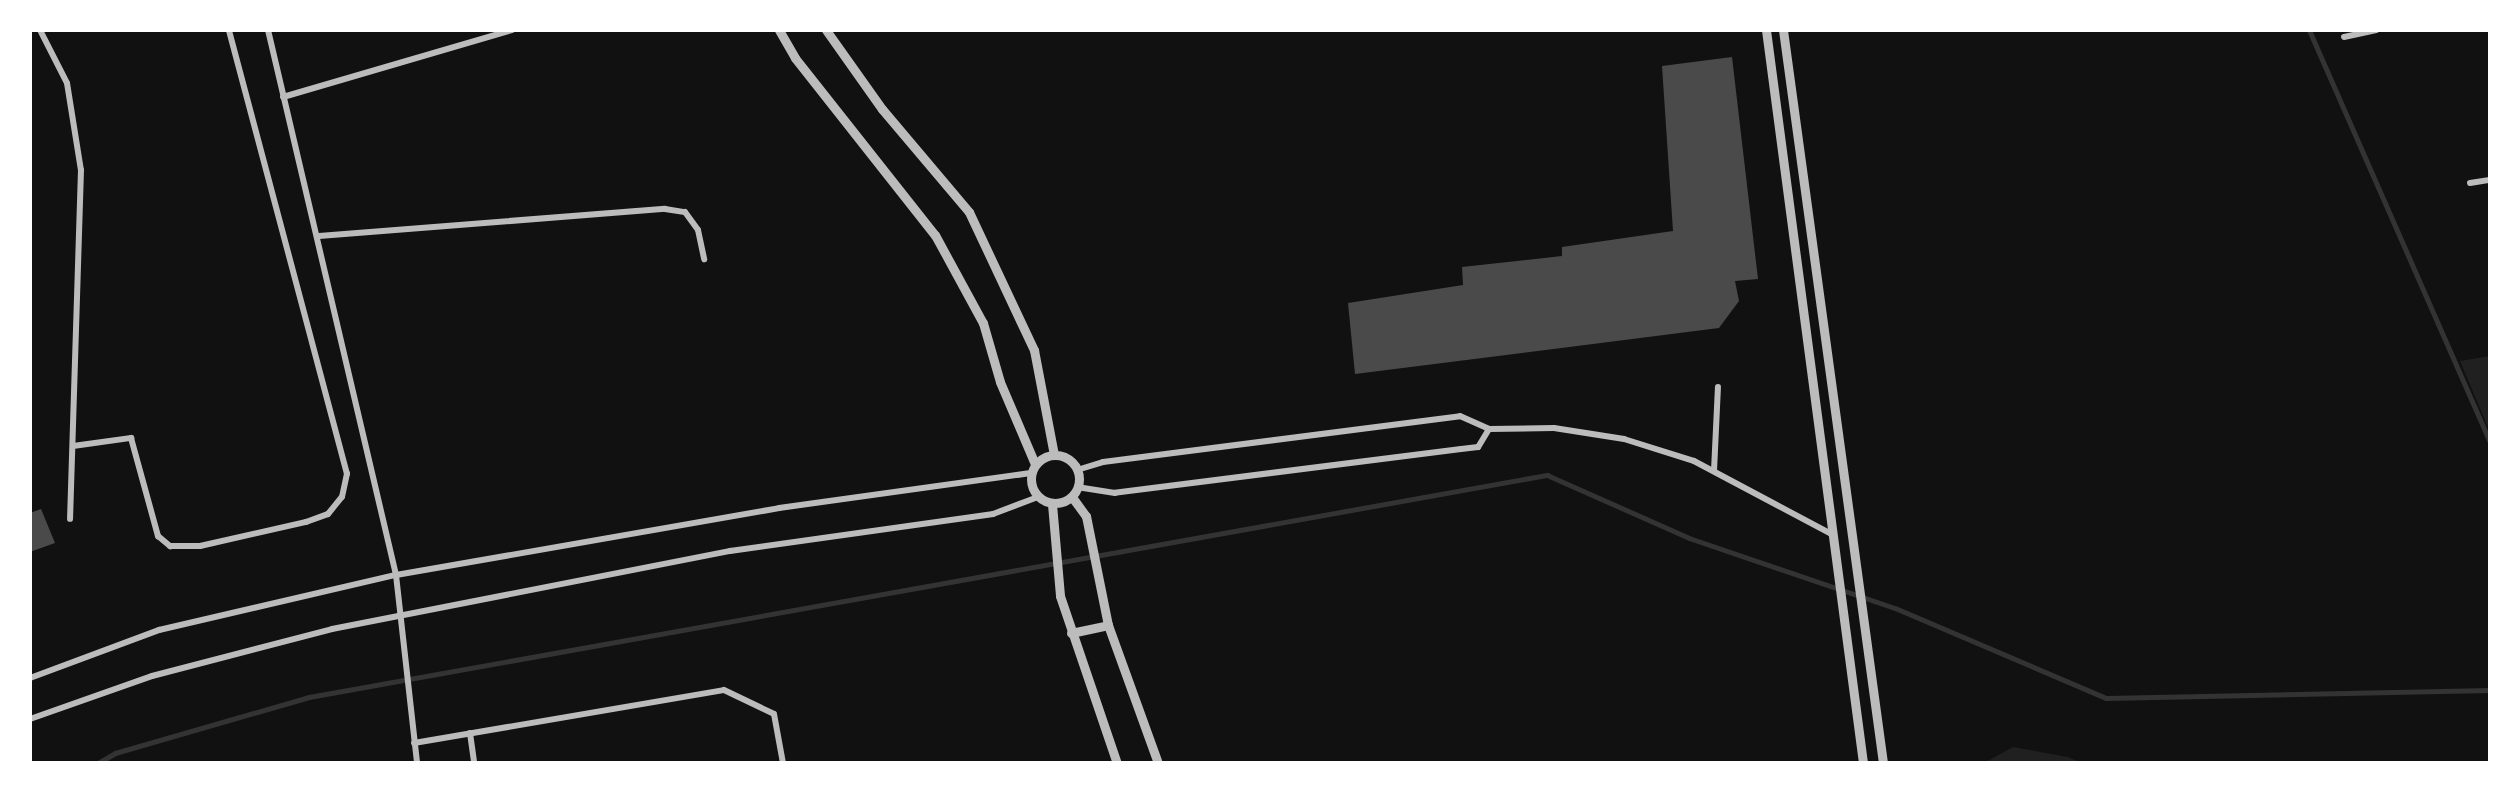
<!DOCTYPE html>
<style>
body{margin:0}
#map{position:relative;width:2520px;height:793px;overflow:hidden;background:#111;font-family:"Golos Text",sans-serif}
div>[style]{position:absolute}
.green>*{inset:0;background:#202020}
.stream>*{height:5px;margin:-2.5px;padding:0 2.5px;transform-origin:2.5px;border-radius:2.5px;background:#333}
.building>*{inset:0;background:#4a4a4a}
.minor>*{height:6px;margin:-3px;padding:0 3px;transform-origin:3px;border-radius:3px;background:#bcbcbc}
.tertiary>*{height:9px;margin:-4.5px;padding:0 4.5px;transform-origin:4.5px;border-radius:4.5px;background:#bcbcbc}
.tertiary>.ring{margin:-4.5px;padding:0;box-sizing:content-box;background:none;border:9px solid #bcbcbc;border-radius:50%}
span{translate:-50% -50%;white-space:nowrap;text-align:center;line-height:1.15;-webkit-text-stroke:6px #fff;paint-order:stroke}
.frame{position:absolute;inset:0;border:32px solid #fff;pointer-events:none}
</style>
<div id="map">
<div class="green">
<i style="clip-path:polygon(2490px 356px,2490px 432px,2460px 361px)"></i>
<i style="clip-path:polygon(2013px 747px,2068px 757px,2082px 763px,1984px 763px)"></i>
</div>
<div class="stream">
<i style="left:2309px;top:30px;width:450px;rotate:66.3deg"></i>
<i style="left:98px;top:763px;width:20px;rotate:-30deg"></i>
<i style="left:115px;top:753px;width:202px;rotate:-16.1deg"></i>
<i style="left:309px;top:697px;width:1258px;rotate:-10.17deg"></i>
<i style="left:1547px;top:475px;width:155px;rotate:23.9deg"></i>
<i style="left:1689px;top:538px;width:218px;rotate:18.8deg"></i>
<i style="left:1895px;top:608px;width:229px;rotate:23.1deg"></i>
<i style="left:2106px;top:698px;width:384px;rotate:-1.2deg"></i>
</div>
<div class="building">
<i style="clip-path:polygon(1732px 57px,1758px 279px,1735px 281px,1739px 301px,1719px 328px,1355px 374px,1348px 303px,1463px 285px,1462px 267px,1562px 256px,1562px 247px,1673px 231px,1662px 66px)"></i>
<i style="clip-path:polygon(41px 509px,55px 543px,30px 552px,30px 513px)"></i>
</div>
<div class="minor">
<i style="left:40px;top:30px;width:59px;rotate:63deg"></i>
<i style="left:67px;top:83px;width:88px;rotate:80.9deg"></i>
<i style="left:81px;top:170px;width:349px;rotate:91.8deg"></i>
<i style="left:268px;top:30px;width:560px;rotate:76.78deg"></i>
<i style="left:396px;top:575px;width:189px;rotate:83.6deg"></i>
<i style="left:2344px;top:37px;width:33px;rotate:-12deg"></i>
<i style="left:283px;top:97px;width:239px;rotate:-16.3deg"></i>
<i style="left:2470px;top:183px;width:20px;rotate:-9deg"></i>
<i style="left:319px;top:236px;width:347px;rotate:-4.5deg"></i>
<i style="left:665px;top:209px;width:20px;rotate:9deg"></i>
<i style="left:685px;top:212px;width:22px;rotate:54deg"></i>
<i style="left:698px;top:230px;width:30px;rotate:78deg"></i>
<i style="left:1489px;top:429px;width:65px;rotate:-0.9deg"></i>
<i style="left:1554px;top:428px;width:71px;rotate:8.9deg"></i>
<i style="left:1624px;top:439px;width:73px;rotate:17.4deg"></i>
<i style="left:1694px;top:461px;width:157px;rotate:28deg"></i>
<i style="left:73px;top:446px;width:59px;rotate:-7.9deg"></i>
<i style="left:131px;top:438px;width:102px;rotate:74.6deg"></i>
<i style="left:158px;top:536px;width:16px;rotate:40deg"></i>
<i style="left:170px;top:546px;width:30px"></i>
<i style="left:200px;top:546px;width:109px;rotate:-12.8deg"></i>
<i style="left:306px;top:522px;width:23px;rotate:-20deg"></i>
<i style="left:328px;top:514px;width:22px;rotate:-51deg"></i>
<i style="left:342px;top:497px;width:24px;rotate:-78deg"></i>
<i style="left:347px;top:474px;width:459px;rotate:-104.9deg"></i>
<i style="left:1077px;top:470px;width:27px;rotate:-17deg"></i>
<i style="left:1103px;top:462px;width:360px;rotate:-7.3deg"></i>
<i style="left:1460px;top:416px;width:32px;rotate:24deg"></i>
<i style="left:1489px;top:429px;width:21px;rotate:121deg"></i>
<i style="left:1478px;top:447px;width:17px;rotate:173deg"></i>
<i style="left:1461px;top:449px;width:349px;rotate:172.8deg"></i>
<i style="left:1115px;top:493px;width:37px;rotate:-171deg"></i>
<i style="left:1714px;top:471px;width:84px;rotate:-87.3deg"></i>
<i style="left:30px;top:678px;width:138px;rotate:-20.4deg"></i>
<i style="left:159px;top:630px;width:243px;rotate:-13.1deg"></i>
<i style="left:396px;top:575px;width:389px;rotate:-9.9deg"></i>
<i style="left:779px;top:508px;width:254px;rotate:-7.9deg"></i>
<i style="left:30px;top:719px;width:129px;rotate:-19.4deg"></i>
<i style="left:152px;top:676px;width:186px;rotate:-14.6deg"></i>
<i style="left:332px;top:629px;width:406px;rotate:-11.1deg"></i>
<i style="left:730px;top:551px;width:266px;rotate:-8deg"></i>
<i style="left:993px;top:514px;width:48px;rotate:-20.7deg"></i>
<i style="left:470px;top:733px;width:30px;rotate:82deg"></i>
<i style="left:414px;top:743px;width:314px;rotate:-9.7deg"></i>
<i style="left:724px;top:690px;width:55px;rotate:25.6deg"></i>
<i style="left:774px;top:714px;width:50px;rotate:79.6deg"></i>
</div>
<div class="tertiary">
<i style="left:779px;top:30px;width:32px;rotate:60deg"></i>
<i style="left:795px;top:58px;width:226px;rotate:51.7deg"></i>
<i style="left:935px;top:235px;width:100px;rotate:61.4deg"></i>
<i style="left:983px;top:323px;width:61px;rotate:73.9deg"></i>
<i style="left:1000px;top:382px;width:89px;rotate:66.9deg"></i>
<i style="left:826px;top:30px;width:97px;rotate:54.7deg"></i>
<i style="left:882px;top:109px;width:135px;rotate:49.8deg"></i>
<i style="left:969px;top:212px;width:153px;rotate:64.8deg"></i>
<i style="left:1034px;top:350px;width:107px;rotate:79.2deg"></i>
<i style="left:1766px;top:30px;width:739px;rotate:82.46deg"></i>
<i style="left:1783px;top:30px;width:740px;rotate:82.23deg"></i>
<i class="ring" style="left:1031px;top:455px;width:39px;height:39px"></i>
<i style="left:1072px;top:497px;width:24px;rotate:54deg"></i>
<i style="left:1086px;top:516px;width:111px;rotate:78.6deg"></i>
<i style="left:1108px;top:625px;width:147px;rotate:70.1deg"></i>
<i style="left:1052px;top:504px;width:92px;rotate:85deg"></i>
<i style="left:1060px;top:596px;width:176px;rotate:71.2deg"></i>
<i style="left:1071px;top:633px;width:38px;rotate:-12deg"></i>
</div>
<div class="frame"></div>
</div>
